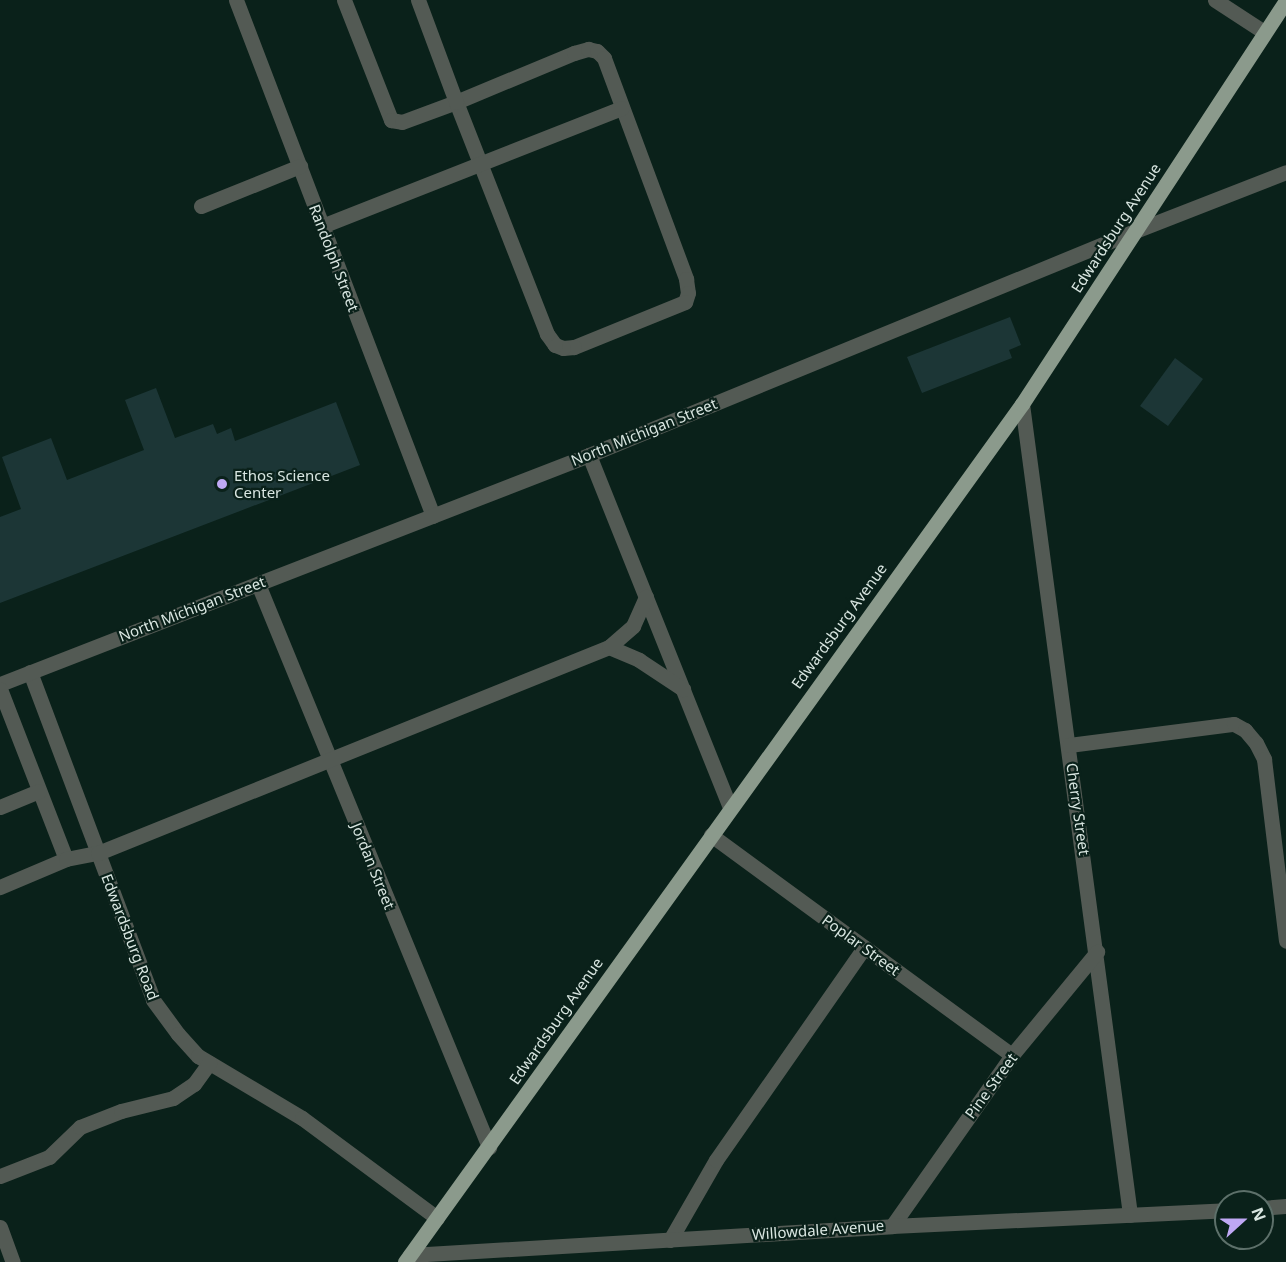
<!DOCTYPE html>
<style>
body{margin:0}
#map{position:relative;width:1286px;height:1262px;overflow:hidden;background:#0a211a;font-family:"Noto Sans",sans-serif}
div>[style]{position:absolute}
.building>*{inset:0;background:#1c3636}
.minor>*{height:15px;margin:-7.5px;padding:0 7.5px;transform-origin:7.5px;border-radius:7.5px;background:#535a54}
.major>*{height:15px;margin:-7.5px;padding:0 7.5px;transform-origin:7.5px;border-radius:7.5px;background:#8b9a8c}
.dots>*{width:16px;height:16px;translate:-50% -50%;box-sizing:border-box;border:3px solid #0a211a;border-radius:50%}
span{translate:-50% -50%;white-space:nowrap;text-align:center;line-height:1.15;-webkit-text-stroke:4.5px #0a211a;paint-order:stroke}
.street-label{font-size:15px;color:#d9e6e1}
.poi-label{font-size:15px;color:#d9e6e1}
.left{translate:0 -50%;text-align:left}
.north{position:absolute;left:1214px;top:1190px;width:60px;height:60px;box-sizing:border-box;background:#0a211a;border:2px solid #5d706a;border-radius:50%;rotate:69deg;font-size:16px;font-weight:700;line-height:24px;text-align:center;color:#d9e6e1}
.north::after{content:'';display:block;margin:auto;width:21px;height:27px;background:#bfa8f4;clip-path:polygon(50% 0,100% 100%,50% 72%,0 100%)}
</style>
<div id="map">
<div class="building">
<i style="clip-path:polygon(1010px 317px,1021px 345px,1009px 350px,1012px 358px,922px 393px,907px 357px)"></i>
<i style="clip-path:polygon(1175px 358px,1203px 379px,1168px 426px,1140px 406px)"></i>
<i style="clip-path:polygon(156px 388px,175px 438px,213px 424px,217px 434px,231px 428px,235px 441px,336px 402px,360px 465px,0 603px,0 517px,21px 509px,2px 457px,51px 438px,67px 480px,144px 450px,125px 400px)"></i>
</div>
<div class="minor">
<i style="left:236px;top:0;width:552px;rotate:69.1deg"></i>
<i style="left:344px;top:0;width:129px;rotate:68.6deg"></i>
<i style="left:391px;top:120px;width:11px;rotate:10deg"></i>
<i style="left:402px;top:122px;width:58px;rotate:-20.3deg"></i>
<i style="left:456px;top:102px;width:128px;rotate:-22.6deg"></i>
<i style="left:574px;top:53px;width:15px;rotate:-16deg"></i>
<i style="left:588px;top:49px;width:9px;rotate:13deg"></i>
<i style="left:597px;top:51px;width:10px;rotate:45deg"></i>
<i style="left:604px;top:58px;width:236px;rotate:69.6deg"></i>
<i style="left:686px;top:279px;width:14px;rotate:82deg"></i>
<i style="left:688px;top:293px;width:9px;rotate:108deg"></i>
<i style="left:685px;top:302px;width:120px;rotate:157.9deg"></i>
<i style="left:574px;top:347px;width:11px;rotate:175deg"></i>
<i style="left:563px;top:348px;width:9px;rotate:-159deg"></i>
<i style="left:555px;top:345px;width:14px;rotate:-126deg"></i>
<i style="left:547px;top:334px;width:249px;rotate:-111.4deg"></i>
<i style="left:456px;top:102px;width:109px;rotate:-110.4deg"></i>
<i style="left:1215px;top:0;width:59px;rotate:33.1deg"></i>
<i style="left:201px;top:206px;width:107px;rotate:-22deg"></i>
<i style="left:322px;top:226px;width:322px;rotate:-21.5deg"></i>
<i style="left:1022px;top:404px;width:818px;rotate:82.41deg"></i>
<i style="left:589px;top:455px;width:380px;rotate:68.2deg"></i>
<i style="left:258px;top:584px;width:609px;rotate:67.69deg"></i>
<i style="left:609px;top:647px;width:33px;rotate:23deg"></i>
<i style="left:639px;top:660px;width:53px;rotate:33.4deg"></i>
<i style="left:30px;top:672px;width:350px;rotate:69.4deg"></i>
<i style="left:153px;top:1000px;width:42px;rotate:53.7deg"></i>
<i style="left:178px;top:1034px;width:30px;rotate:48deg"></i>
<i style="left:198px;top:1056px;width:121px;rotate:30.8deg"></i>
<i style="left:302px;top:1118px;width:168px;rotate:36.5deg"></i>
<i style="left:0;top:684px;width:632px;rotate:-21.25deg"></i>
<i style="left:589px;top:455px;width:590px;rotate:-22.31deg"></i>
<i style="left:1135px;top:231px;width:162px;rotate:-21.3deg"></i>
<i style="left:0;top:689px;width:182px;rotate:68.8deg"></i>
<i style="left:66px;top:859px;width:72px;rotate:157deg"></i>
<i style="left:1069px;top:745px;width:166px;rotate:-7.3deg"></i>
<i style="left:1234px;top:724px;width:13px;rotate:29deg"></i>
<i style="left:1245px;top:730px;width:17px;rotate:50deg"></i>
<i style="left:1256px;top:743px;width:18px;rotate:63deg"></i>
<i style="left:1264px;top:759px;width:183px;rotate:83.1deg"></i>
<i style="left:0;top:807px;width:42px;rotate:-22.3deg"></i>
<i style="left:711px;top:835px;width:373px;rotate:36.2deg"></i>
<i style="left:66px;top:859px;width:33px;rotate:-11deg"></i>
<i style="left:98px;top:853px;width:551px;rotate:-21.96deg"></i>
<i style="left:609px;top:647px;width:32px;rotate:-41deg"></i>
<i style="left:633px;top:626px;width:32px;rotate:-66deg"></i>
<i style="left:0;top:1176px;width:53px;rotate:-21.2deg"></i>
<i style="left:49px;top:1157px;width:43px;rotate:-44.1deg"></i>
<i style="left:80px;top:1127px;width:44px;rotate:-21.3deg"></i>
<i style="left:121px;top:1111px;width:54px;rotate:-14deg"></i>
<i style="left:173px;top:1098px;width:25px;rotate:-34deg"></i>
<i style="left:194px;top:1084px;width:26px;rotate:-54deg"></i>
<i style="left:1262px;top:1208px;width:24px;rotate:-5deg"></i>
<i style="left:892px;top:1226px;width:209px;rotate:-54.9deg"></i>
<i style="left:1012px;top:1055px;width:134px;rotate:-50.5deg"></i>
<i style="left:0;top:1227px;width:37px;rotate:70deg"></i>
<i style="left:670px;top:1240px;width:92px;rotate:-60.1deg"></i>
<i style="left:716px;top:1160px;width:259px;rotate:-55.1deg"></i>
<i style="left:410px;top:1255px;width:483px;rotate:-3.4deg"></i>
<i style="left:892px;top:1226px;width:334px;rotate:-2.7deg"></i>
</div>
<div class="major">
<i style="left:405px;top:1262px;width:1057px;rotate:-54.28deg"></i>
<i style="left:1022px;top:404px;width:483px;rotate:-56.8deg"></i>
</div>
<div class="dots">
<i style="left:222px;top:484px;background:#bfa8f4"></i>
</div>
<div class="street-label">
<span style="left:1116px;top:228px;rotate:-57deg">Edwardsburg Avenue</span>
<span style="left:334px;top:258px;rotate:69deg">Randolph Street</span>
<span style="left:644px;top:432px;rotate:-22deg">North Michigan Street</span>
<span style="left:192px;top:609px;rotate:-21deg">North Michigan Street</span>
<span style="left:839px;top:626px;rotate:-54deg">Edwardsburg Avenue</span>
<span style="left:1078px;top:809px;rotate:82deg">Cherry Street</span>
<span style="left:373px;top:866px;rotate:68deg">Jordan Street</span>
<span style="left:130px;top:937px;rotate:69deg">Edwardsburg Road</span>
<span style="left:861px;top:945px;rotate:36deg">Poplar Street</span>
<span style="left:556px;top:1021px;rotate:-55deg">Edwardsburg Avenue</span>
<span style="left:991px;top:1086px;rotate:-54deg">Pine Street</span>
<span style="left:818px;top:1230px;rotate:-4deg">Willowdale Avenue</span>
</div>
<div class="poi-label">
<span class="left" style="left:234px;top:484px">Ethos Science<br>Center</span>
</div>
<div class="north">N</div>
</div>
